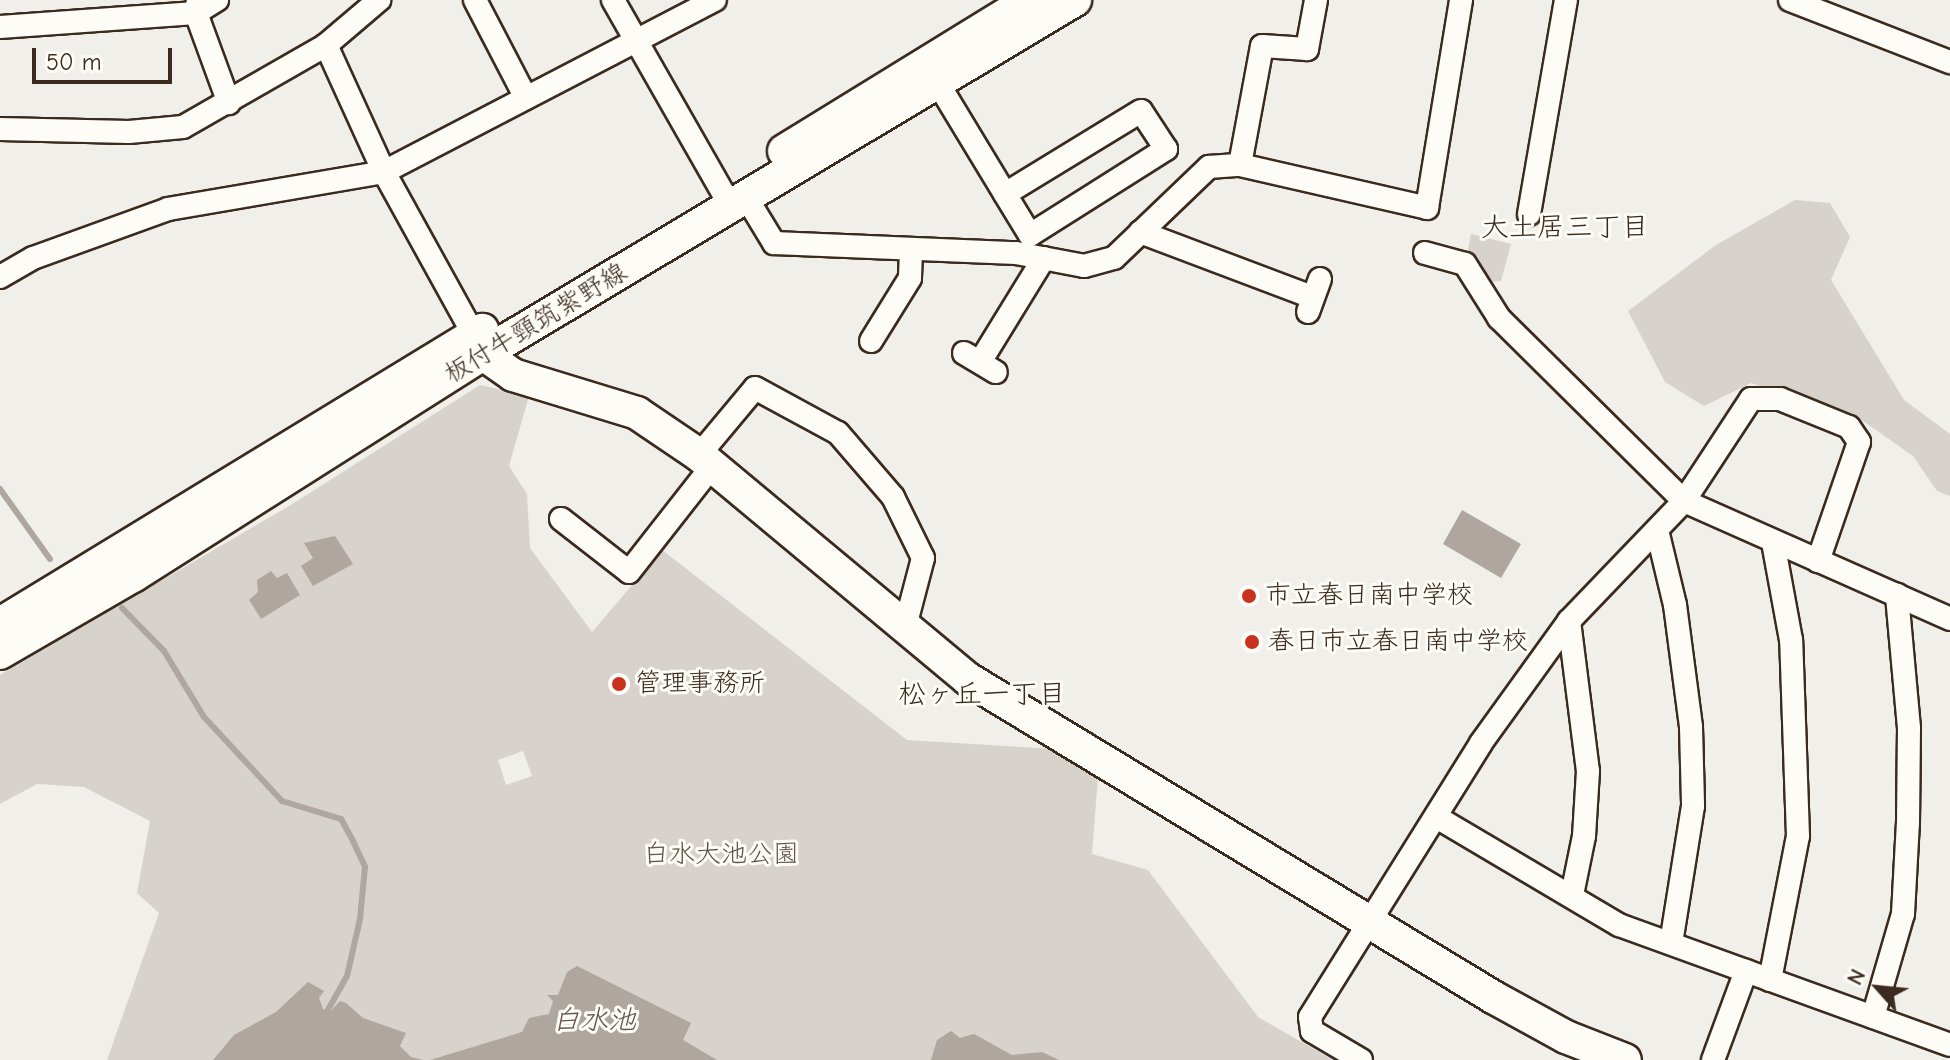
<!DOCTYPE html>
<meta charset="utf-8">
<style>
body{margin:0}
#map{position:relative;width:1950px;height:1060px;overflow:hidden;background:#f1efea;font-family:"Comic Neue","Klee One",sans-serif}
div>[style]{position:absolute}
.green>*{inset:0;background:#d7d2cc}
.water>*{inset:0;background:#aea69f}
.stream>*{height:6px;margin:-3px;padding:0 3px;transform-origin:3px;border-radius:3px;background:#aea69f}
.roads{filter:drop-shadow(2px 0 #3b2a1e) drop-shadow(-2px 0 #3b2a1e) drop-shadow(0 2px #3b2a1e) drop-shadow(0 -2px #3b2a1e)}
.street>*{height:22px;margin:-11px;padding:0 11px;transform-origin:11px;border-radius:11px;background:#fdfcf7}
.secondary>*{height:32px;margin:-16px;padding:0 16px;transform-origin:16px;border-radius:16px;background:#fdfcf7}
.dots>*{width:22px;height:22px;translate:-50% -50%;box-sizing:border-box;border:4px solid #fdfcf7;border-radius:50%}
span{translate:-50% -50%;white-space:nowrap;text-align:center;line-height:1.15;-webkit-text-stroke:6px #fdfcf7;paint-order:stroke}
.street-label{font-size:26px;color:#3b2a1e}
.poi-label{font-size:26px;color:#3b2a1e}
.left{translate:0 -50%;text-align:left}
.park-label{font-size:26px;color:#62544a}
.neighbourhood-label{font-size:28px;color:#3b2a1e}
.water-label{font-size:28px;color:#63554b;font-style:italic}
.north{position:absolute;left:1838px;top:948px;width:80px;height:80px;-webkit-text-stroke:6px #fdfcf7;paint-order:stroke;rotate:297deg;font-size:22px;font-weight:700;line-height:32px;text-align:center;color:#3b2a1e}
.north::after{content:'';display:block;margin:auto;width:28px;height:36px;background:#3b2a1e;clip-path:polygon(50% 0,100% 100%,50% 72%,0 100%)}
.scale{position:absolute;left:32px;top:48px;width:140px;height:36px;box-sizing:border-box;border:4px solid #3b2a1e;border-top:0;padding-left:10px;font-size:24px;line-height:28px;white-space:nowrap;color:#3b2a1e;-webkit-text-stroke:6px #fdfcf7;paint-order:stroke}
</style>
<div id="map">
<div class="green">
<i style="clip-path:polygon(1795px 200px,1830px 203px,1850px 237px,1831px 280px,1904px 400px,1950px 434px,1950px 496px,1937px 491px,1913px 456px,1863px 421px,1751px 383px,1704px 406px,1665px 382px,1628px 311px,1716px 245px)"></i>
<i style="clip-path:polygon(1471px 234px,1511px 244px,1501px 281px,1491px 282px,1468px 249px)"></i>
<i style="clip-path:polygon(evenodd,480px 385px,529px 396px,509px 466px,527px 494px,530px 548px,592px 632px,662px 550px,907px 740px,1054px 749px,1098px 777px,1092px 854px,1148px 870px,1258px 1017px,1333px 1060px,107px 1060px,159px 913px,137px 893px,150px 821px,84px 787px,37px 784px,0 804px,0 675px,289px 506px,480px 385px,523px 751px,532px 776px,506px 785px,498px 760px,523px 751px)"></i>
</div>
<div class="water">
<i style="clip-path:polygon(1462px 510px,1521px 544px,1501px 578px,1443px 544px)"></i>
<i style="clip-path:polygon(335px 536px,353px 564px,313px 586px,301px 566px,313px 558px,304px 543px)"></i>
<i style="clip-path:polygon(271px 571px,277px 578px,287px 573px,300px 595px,261px 619px,249px 600px,258px 592px,257px 580px)"></i>
<i style="clip-path:polygon(577px 966px,691px 1023px,683px 1040px,717px 1060px,430px 1060px,522px 1032px,529px 1018px,549px 1014px,553px 1001px,547px 995px,558px 995px,567px 972px)"></i>
<i style="clip-path:polygon(308px 982px,324px 991px,319px 998px,323px 1009px,330px 1012px,340px 1001px,346px 1003px,363px 1018px,406px 1033px,400px 1046px,411px 1057px,423px 1060px,213px 1060px,234px 1035px,276px 1012px)"></i>
<i style="clip-path:polygon(951px 1031px,960px 1038px,974px 1034px,1012px 1055px,1042px 1052px,1059px 1060px,931px 1060px,937px 1040px)"></i>
</div>
<div class="stream">
<i style="left:0;top:489px;width:86px;rotate:54.5deg"></i>
<i style="left:122px;top:608px;width:60px;rotate:45.7deg"></i>
<i style="left:164px;top:651px;width:77px;rotate:58.8deg"></i>
<i style="left:204px;top:717px;width:115px;rotate:47.1deg"></i>
<i style="left:282px;top:801px;width:62px;rotate:17deg"></i>
<i style="left:341px;top:819px;width:25px;rotate:61deg"></i>
<i style="left:353px;top:841px;width:29px;rotate:65deg"></i>
<i style="left:365px;top:867px;width:52px;rotate:95.5deg"></i>
<i style="left:360px;top:919px;width:58px;rotate:102.8deg"></i>
<i style="left:347px;top:976px;width:45px;rotate:119.4deg"></i>
</div>
<div class="roads">
<div class="street">
<i style="left:198px;top:0;width:13px;rotate:99deg"></i>
<i style="left:196px;top:13px;width:96px;rotate:69.9deg"></i>
<i style="left:475px;top:0;width:110px;rotate:62.5deg"></i>
<i style="left:613px;top:0;width:238px;rotate:60.3deg"></i>
<i style="left:1316px;top:0;width:50px;rotate:100.4deg"></i>
<i style="left:1307px;top:49px;width:45px;rotate:-176.2deg"></i>
<i style="left:1262px;top:46px;width:121px;rotate:100.5deg"></i>
<i style="left:1240px;top:165px;width:192px;rotate:12.9deg"></i>
<i style="left:1427px;top:208px;width:211px;rotate:-80.7deg"></i>
<i style="left:1790px;top:0;width:172px;rotate:21.2deg"></i>
<i style="left:0;top:27px;width:196px;rotate:-4.1deg"></i>
<i style="left:196px;top:13px;width:25px;rotate:-32deg"></i>
<i style="left:326px;top:45px;width:140px;rotate:65.5deg"></i>
<i style="left:384px;top:172px;width:199px;rotate:61.1deg"></i>
<i style="left:939px;top:85px;width:127px;rotate:58.8deg"></i>
<i style="left:1005px;top:194px;width:48px;rotate:58.6deg"></i>
<i style="left:1030px;top:235px;width:161px;rotate:-32.3deg"></i>
<i style="left:1166px;top:149px;width:45px;rotate:-123.3deg"></i>
<i style="left:1141px;top:111px;width:159px;rotate:148.6deg"></i>
<i style="left:0;top:129px;width:129px;rotate:1.3deg"></i>
<i style="left:129px;top:132px;width:54px;rotate:-5.3deg"></i>
<i style="left:183px;top:127px;width:165px;rotate:-29.8deg"></i>
<i style="left:326px;top:45px;width:70px;rotate:-40.3deg"></i>
<i style="left:746px;top:197px;width:54px;rotate:58.7deg"></i>
<i style="left:774px;top:243px;width:242px;rotate:2.4deg"></i>
<i style="left:1016px;top:253px;width:69px;rotate:10.8deg"></i>
<i style="left:1084px;top:266px;width:31px;rotate:-15deg"></i>
<i style="left:1114px;top:258px;width:132px;rotate:-43.8deg"></i>
<i style="left:1209px;top:167px;width:31px;rotate:-4deg"></i>
<i style="left:1529px;top:214px;width:217px;rotate:-80.2deg"></i>
<i style="left:1140px;top:232px;width:184px;rotate:20.7deg"></i>
<i style="left:1425px;top:253px;width:41px;rotate:15.4deg"></i>
<i style="left:1465px;top:264px;width:64px;rotate:57.8deg"></i>
<i style="left:1499px;top:318px;width:260px;rotate:44.7deg"></i>
<i style="left:1684px;top:501px;width:291px;rotate:23.9deg"></i>
<i style="left:0;top:277px;width:38px;rotate:-30deg"></i>
<i style="left:33px;top:258px;width:144px;rotate:-19.9deg"></i>
<i style="left:168px;top:209px;width:219px;rotate:-9.7deg"></i>
<i style="left:384px;top:172px;width:373px;rotate:-27.5deg"></i>
<i style="left:1308px;top:312px;width:35px;rotate:-70deg"></i>
<i style="left:871px;top:341px;width:74px;rotate:-58.2deg"></i>
<i style="left:910px;top:278px;width:29px;rotate:-88deg"></i>
<i style="left:964px;top:353px;width:37px;rotate:31deg"></i>
<i style="left:980px;top:362px;width:122px;rotate:-58.4deg"></i>
<i style="left:699px;top:455px;width:87px;rotate:-50.1deg"></i>
<i style="left:755px;top:388px;width:94px;rotate:28.5deg"></i>
<i style="left:838px;top:433px;width:84px;rotate:49.3deg"></i>
<i style="left:893px;top:497px;width:68px;rotate:63.8deg"></i>
<i style="left:923px;top:558px;width:67px;rotate:104.7deg"></i>
<i style="left:561px;top:519px;width:86px;rotate:37.9deg"></i>
<i style="left:629px;top:572px;width:135px;rotate:-51.9deg"></i>
<i style="left:1657px;top:530px;width:77px;rotate:76.5deg"></i>
<i style="left:1675px;top:605px;width:123px;rotate:82.5deg"></i>
<i style="left:1691px;top:727px;width:79px;rotate:88.5deg"></i>
<i style="left:1693px;top:806px;width:139px;rotate:99.1deg"></i>
<i style="left:1569px;top:621px;width:151px;rotate:82.8deg"></i>
<i style="left:1588px;top:771px;width:65px;rotate:93.5deg"></i>
<i style="left:1584px;top:836px;width:60px;rotate:101.5deg"></i>
<i style="left:1438px;top:818px;width:210px;rotate:30.6deg"></i>
<i style="left:1619px;top:925px;width:352px;rotate:19.9deg"></i>
<i style="left:1770px;top:980px;width:147px;rotate:-79deg"></i>
<i style="left:1798px;top:836px;width:196px;rotate:-92deg"></i>
<i style="left:1791px;top:640px;width:100px;rotate:-100.4deg"></i>
<i style="left:1873px;top:1017px;width:107px;rotate:-73.8deg"></i>
<i style="left:1903px;top:914px;width:91px;rotate:-86.9deg"></i>
<i style="left:1908px;top:823px;width:95px;rotate:-89.4deg"></i>
<i style="left:1909px;top:728px;width:134px;rotate:-95.2deg"></i>
<i style="left:1361px;top:1060px;width:57px;rotate:-149.4deg"></i>
<i style="left:1312px;top:1031px;width:14px;rotate:-98deg"></i>
<i style="left:1310px;top:1017px;width:323px;rotate:-58deg"></i>
<i style="left:1481px;top:743px;width:150px;rotate:-54.2deg"></i>
<i style="left:1569px;top:621px;width:166px;rotate:-46.2deg"></i>
<i style="left:1684px;top:501px;width:122px;rotate:-56.7deg"></i>
<i style="left:1751px;top:399px;width:29px"></i>
<i style="left:1780px;top:399px;width:74px;rotate:22.1deg"></i>
<i style="left:1849px;top:427px;width:18px;rotate:56deg"></i>
<i style="left:1859px;top:442px;width:126px;rotate:109deg"></i>
<i style="left:1713px;top:1060px;width:95px;rotate:-69.7deg"></i>
</div>
<div class="secondary">
<i style="left:784px;top:151px;width:288px;rotate:-31.6deg"></i>
<i style="left:483px;top:354px;width:37px;rotate:35deg"></i>
<i style="left:513px;top:375px;width:130px;rotate:17deg"></i>
<i style="left:637px;top:413px;width:75px;rotate:34.1deg"></i>
<i style="left:699px;top:455px;width:350px;rotate:39.8deg"></i>
<i style="left:968px;top:679px;width:614px;rotate:31.2deg"></i>
<i style="left:1493px;top:997px;width:83px;rotate:28.7deg"></i>
<i style="left:1566px;top:1037px;width:63px;rotate:21.3deg"></i>
<i style="left:0;top:624px;width:565px;rotate:-31.38deg"></i>
<i style="left:0;top:653px;width:154px;rotate:-30.1deg"></i>
<i style="left:133px;top:576px;width:414px;rotate:-32.4deg"></i>
<i style="left:483px;top:354px;width:690px;rotate:-30.88deg"></i>
</div>
</div>
<div class="dots">
<i style="left:1249px;top:596px;background:#c8321e"></i>
<i style="left:1252px;top:642px;background:#c8321e"></i>
<i style="left:619px;top:684px;background:#c8321e"></i>
</div>
<div class="street-label">
<span style="left:536px;top:324px;rotate:-31deg">板付牛頸筑紫野線</span>
</div>
<div class="poi-label">
<span class="left" style="left:1265px;top:596px">市立春日南中学校</span>
<span class="left" style="left:1268px;top:642px">春日市立春日南中学校</span>
<span class="left" style="left:635px;top:684px">管理事務所</span>
</div>
<div class="park-label">
<span style="left:721px;top:855px">白水大池公園</span>
</div>
<div class="neighbourhood-label">
<span style="left:1565px;top:227px">大土居三丁目</span>
<span style="left:982px;top:694px">松ヶ丘一丁目</span>
</div>
<div class="water-label">
<span style="left:594px;top:1020px">白水池</span>
</div>
<div class="north">N</div>
<div class="scale">50 m</div>
</div>
